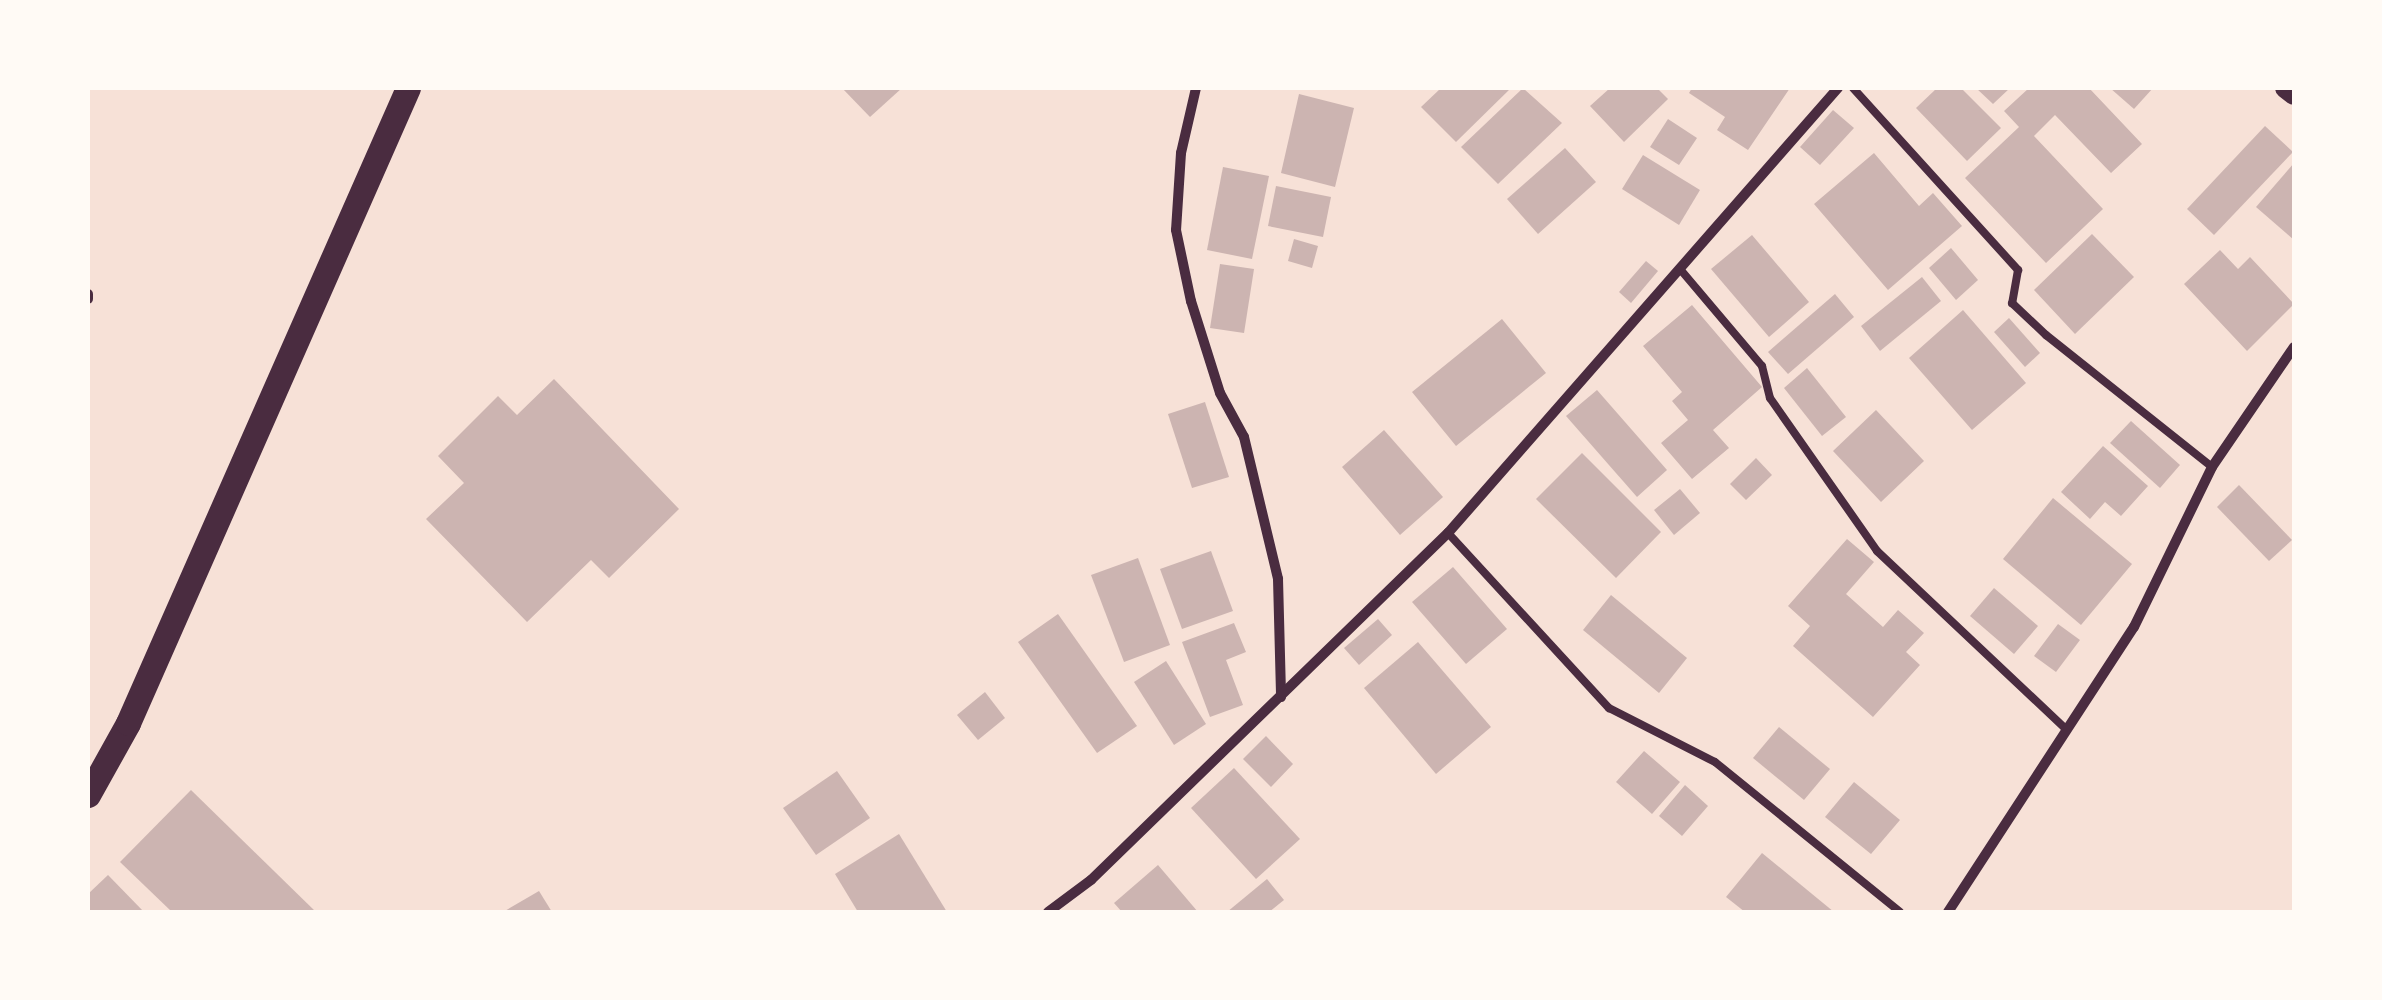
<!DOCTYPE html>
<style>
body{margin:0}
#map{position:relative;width:2382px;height:1000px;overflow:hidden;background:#f7e1d7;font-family:"Varela Round",sans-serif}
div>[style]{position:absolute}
.building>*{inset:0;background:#ccb4b1}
.service>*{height:8px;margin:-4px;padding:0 4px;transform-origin:4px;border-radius:4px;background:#4a2c40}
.minor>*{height:10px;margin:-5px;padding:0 5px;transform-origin:5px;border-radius:5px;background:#4a2c40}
.secondary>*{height:20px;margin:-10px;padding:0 10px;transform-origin:10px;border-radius:10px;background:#4a2c40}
.primary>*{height:25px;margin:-12.5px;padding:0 12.5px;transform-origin:12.5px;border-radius:12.5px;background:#4a2c40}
span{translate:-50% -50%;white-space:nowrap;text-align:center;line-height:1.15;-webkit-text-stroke:10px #fffaf5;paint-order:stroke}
.frame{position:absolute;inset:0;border:90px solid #fffaf5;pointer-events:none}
</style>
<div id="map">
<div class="building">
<i style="clip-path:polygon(842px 88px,902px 88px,870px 117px)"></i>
<i style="clip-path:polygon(1441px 88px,1511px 88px,1456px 142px,1421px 107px)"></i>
<i style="clip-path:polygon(1523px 88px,1562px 123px,1498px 184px,1461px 147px)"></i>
<i style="clip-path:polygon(1610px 88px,1657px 88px,1668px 99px,1624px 142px,1590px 106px)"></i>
<i style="clip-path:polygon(1692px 88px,1790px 88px,1748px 150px,1717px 130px,1725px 117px,1689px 93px)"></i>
<i style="clip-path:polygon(1937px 88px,1961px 88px,2001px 128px,1967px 161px,1916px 108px)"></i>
<i style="clip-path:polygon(1976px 88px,2010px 88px,1993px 104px)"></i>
<i style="clip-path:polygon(2029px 88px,2089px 88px,2142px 144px,2111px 173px,2055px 115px,2034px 136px,2103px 209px,2046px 263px,1965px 178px,2019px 127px,2004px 111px)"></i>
<i style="clip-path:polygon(2110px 88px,2153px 88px,2134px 109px)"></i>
<i style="clip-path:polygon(1299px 94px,1354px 108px,1335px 187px,1281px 173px)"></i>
<i style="clip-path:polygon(1833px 110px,1854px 128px,1820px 165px,1800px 147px)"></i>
<i style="clip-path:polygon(1668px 119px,1697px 138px,1679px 165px,1650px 147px)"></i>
<i style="clip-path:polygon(2265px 126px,2293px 152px,2214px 235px,2187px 209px)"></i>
<i style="clip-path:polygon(1565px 148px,1596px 182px,1538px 234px,1507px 199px)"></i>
<i style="clip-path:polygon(1874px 153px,1919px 206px,1933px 193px,1962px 226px,1888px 290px,1814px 204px)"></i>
<i style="clip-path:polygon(1643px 155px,1700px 190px,1679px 225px,1622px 189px)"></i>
<i style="clip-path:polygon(2294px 163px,2294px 240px,2256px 207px)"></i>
<i style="clip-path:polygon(1223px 167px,1269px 176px,1252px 259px,1207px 250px)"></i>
<i style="clip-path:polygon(1276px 186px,1331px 197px,1323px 237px,1268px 226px)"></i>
<i style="clip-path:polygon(2092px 234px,2134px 277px,2075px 334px,2034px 290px)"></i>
<i style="clip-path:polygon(1752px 235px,1809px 302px,1769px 337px,1711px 269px)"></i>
<i style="clip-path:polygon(1294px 239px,1318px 246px,1312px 268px,1288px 261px)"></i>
<i style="clip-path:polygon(1951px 248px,1978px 280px,1956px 300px,1929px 268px)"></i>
<i style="clip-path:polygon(2220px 250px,2238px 269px,2250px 257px,2294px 304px,2247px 351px,2184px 284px)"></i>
<i style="clip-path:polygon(1646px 261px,1658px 271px,1631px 303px,1619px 292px)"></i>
<i style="clip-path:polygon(1220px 264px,1254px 269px,1244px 333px,1210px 328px)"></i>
<i style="clip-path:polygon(1922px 277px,1941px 301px,1880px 351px,1861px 326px)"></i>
<i style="clip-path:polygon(1835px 294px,1854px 317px,1788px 374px,1768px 352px)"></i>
<i style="clip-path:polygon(1692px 305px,1762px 387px,1713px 430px,1729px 448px,1692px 479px,1661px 443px,1688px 420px,1672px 401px,1682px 392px,1643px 346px)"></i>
<i style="clip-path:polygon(1963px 310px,2026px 383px,1972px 430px,1909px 358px)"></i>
<i style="clip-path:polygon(2009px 318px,2040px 353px,2025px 367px,1994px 332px)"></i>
<i style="clip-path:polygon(1502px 319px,1546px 373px,1456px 446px,1412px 392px)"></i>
<i style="clip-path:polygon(1807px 368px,1846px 417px,1822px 436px,1784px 388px)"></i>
<i style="clip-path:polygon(554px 379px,679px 509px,609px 578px,591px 560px,527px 622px,426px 519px,464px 483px,438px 456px,498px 396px,517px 415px)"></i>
<i style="clip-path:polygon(1597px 390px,1667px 470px,1637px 497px,1566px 416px)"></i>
<i style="clip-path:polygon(1205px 402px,1229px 477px,1192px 488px,1168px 414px)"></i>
<i style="clip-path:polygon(1876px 410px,1924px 461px,1881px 502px,1833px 451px)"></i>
<i style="clip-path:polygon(2131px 421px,2180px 465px,2160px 488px,2110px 443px)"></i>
<i style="clip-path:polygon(1384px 430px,1443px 497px,1400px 535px,1342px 467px)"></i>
<i style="clip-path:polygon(2103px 446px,2148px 486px,2121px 516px,2105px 502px,2090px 519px,2061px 492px)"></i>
<i style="clip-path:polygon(1582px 453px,1661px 532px,1616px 578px,1536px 499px)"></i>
<i style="clip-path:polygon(1756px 458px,1772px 475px,1746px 500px,1730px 484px)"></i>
<i style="clip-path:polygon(2239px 485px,2292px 540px,2269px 561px,2217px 507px)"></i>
<i style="clip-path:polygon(1680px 489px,1700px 513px,1674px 535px,1654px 510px)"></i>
<i style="clip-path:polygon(2053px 498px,2132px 564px,2081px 625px,2003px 559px)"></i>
<i style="clip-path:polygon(1847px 539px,1874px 562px,1846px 594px,1883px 627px,1898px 610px,1924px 633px,1906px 652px,1920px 665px,1873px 717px,1793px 646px,1810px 626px,1788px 606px)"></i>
<i style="clip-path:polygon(1211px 551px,1233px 611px,1182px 629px,1160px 569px)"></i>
<i style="clip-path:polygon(1138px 558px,1170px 645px,1124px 662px,1091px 575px)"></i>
<i style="clip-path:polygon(1453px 567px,1507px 629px,1466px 664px,1412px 602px)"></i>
<i style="clip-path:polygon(1994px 588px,2038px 626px,2014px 654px,1970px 616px)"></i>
<i style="clip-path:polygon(1611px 595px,1687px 658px,1659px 693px,1583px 630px)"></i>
<i style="clip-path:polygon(1058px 614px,1137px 726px,1097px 753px,1018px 642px)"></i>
<i style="clip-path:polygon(1378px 619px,1392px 635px,1359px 665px,1344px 648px)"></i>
<i style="clip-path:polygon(1234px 623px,1246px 652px,1226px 660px,1243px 705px,1210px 717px,1182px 642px)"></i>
<i style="clip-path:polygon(2058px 624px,2080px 640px,2056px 672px,2034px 656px)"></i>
<i style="clip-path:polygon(1418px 642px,1491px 727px,1436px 774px,1364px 688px)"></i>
<i style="clip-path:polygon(1166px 661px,1206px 724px,1174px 745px,1134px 682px)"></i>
<i style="clip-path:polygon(985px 692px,1005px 718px,978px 740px,957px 715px)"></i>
<i style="clip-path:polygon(1779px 727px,1830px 769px,1804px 800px,1753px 758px)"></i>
<i style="clip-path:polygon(1266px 736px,1293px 764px,1271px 787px,1243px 759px)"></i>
<i style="clip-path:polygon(1644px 751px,1680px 782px,1652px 814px,1616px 782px)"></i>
<i style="clip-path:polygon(1234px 768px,1300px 839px,1256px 879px,1191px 808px)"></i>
<i style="clip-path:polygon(837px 771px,870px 818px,816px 855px,783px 808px)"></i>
<i style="clip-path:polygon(1854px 782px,1900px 820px,1871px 854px,1825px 817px)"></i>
<i style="clip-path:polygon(1685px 785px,1708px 806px,1682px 836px,1659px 816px)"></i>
<i style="clip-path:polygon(191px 790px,316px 912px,172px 912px,120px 862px)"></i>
<i style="clip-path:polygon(899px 834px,947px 912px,858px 912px,835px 874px)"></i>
<i style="clip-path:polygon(1762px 853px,1834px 912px,1745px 912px,1726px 897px)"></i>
<i style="clip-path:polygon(1158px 865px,1198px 912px,1122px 912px,1114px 903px)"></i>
<i style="clip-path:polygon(108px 875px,144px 912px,88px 912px,88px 894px)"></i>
<i style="clip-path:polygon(1267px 879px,1284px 900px,1269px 912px,1227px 912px)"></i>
<i style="clip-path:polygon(539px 891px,552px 912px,503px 912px)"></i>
</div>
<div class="service">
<i style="left:1853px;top:88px;width:246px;rotate:47.8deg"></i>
<i style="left:2018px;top:270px;width:34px;rotate:100deg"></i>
<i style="left:2012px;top:303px;width:47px;rotate:43.3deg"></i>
<i style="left:2046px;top:335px;width:212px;rotate:38.5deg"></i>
<i style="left:1680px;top:269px;width:127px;rotate:49.8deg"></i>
<i style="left:1762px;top:366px;width:33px;rotate:76deg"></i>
<i style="left:1770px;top:398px;width:187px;rotate:55deg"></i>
<i style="left:1877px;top:551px;width:260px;rotate:43.3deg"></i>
<i style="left:1448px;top:533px;width:238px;rotate:47.4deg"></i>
<i style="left:1609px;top:708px;width:119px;rotate:27deg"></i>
<i style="left:1715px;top:762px;width:238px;rotate:39deg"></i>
</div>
<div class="minor">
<i style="left:1196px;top:88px;width:67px;rotate:103deg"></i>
<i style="left:1181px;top:153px;width:77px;rotate:93.7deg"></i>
<i style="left:1176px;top:230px;width:73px;rotate:78.1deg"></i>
<i style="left:1191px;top:301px;width:96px;rotate:72.5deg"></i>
<i style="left:1220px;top:393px;width:50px;rotate:61.4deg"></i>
<i style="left:1244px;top:437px;width:146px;rotate:76.5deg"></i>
<i style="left:1278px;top:579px;width:118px;rotate:88.5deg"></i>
<i style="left:88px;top:294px;width:5px;rotate:90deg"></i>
<i style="left:1048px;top:912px;width:54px;rotate:-36.7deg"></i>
<i style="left:1091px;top:880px;width:498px;rotate:-44.2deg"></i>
<i style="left:1448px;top:533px;width:592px;rotate:-48.77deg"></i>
<i style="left:1948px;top:912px;width:340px;rotate:-56.9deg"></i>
<i style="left:2134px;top:627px;width:178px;rotate:-64deg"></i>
<i style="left:2212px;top:467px;width:145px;rotate:-55.7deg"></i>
</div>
<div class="secondary">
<i style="left:2285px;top:88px;width:11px;rotate:38deg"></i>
</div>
<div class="primary">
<i style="left:88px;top:795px;width:82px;rotate:-60.9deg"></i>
<i style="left:128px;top:723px;width:694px;rotate:-66.21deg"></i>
</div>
<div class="frame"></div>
</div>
